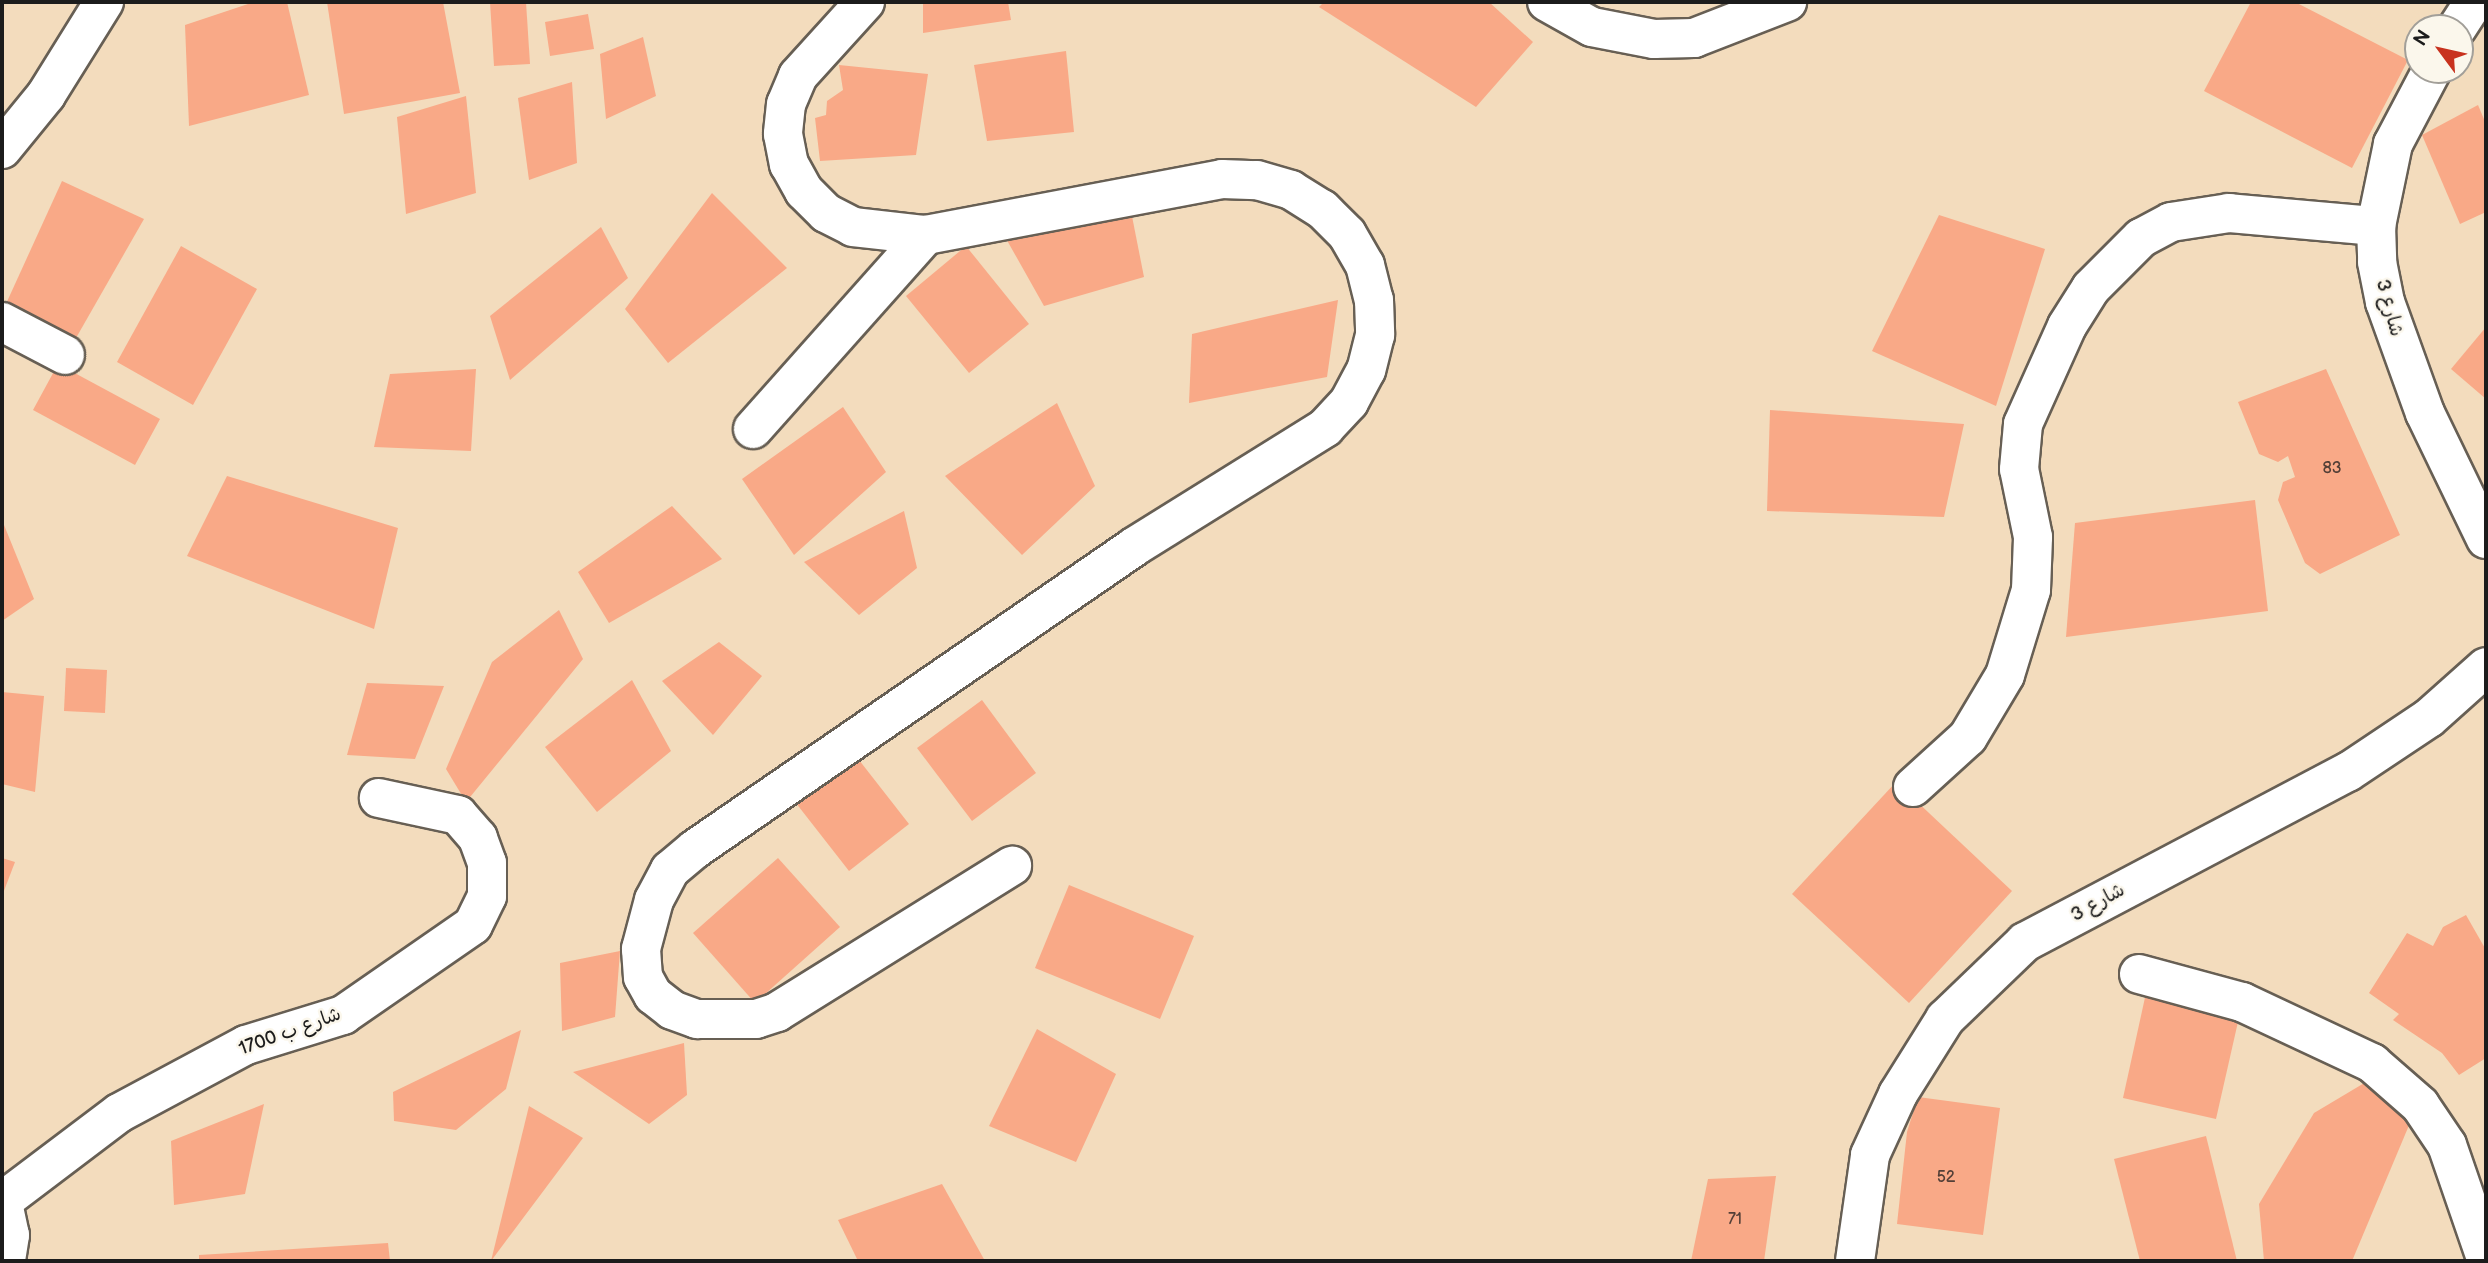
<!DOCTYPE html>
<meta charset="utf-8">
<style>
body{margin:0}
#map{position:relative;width:2488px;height:1263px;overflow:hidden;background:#f3dcbd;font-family:"Balsamiq Sans","Playpen Sans Arabic",sans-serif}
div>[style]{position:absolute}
.building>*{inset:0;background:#f9a987}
.roads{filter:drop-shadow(2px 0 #675f54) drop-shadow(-2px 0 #675f54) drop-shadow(0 2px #675f54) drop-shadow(0 -2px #675f54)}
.minor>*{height:38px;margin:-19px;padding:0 19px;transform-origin:19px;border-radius:19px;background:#fff}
span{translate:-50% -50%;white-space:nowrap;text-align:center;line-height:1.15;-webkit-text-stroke:5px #fbf7ec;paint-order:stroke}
.number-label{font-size:16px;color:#533f37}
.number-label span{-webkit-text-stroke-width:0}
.street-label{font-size:19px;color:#1c1c1c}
.frame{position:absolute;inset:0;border:4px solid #1c1c1c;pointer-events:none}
.north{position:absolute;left:2404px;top:14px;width:70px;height:70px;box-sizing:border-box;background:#fbf7ec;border:2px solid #a29f99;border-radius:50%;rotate:303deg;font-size:19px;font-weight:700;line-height:28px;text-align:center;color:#1c1c1c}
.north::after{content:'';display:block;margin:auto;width:24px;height:32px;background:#c8321e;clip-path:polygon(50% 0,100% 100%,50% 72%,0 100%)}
</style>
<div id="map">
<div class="building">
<i style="clip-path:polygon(254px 2px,287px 2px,309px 95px,189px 126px,185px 25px)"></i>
<i style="clip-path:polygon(327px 2px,443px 2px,460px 93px,344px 114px)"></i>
<i style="clip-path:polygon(490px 2px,526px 2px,530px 64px,494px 66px)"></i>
<i style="clip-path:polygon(923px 2px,1008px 2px,1011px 20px,923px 33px)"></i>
<i style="clip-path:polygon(1324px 2px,1489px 2px,1533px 42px,1476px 107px,1319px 7px)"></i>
<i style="clip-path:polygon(2251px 2px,2295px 2px,2408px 60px,2352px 168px,2204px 91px)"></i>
<i style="clip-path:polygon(588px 14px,594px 49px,550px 56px,545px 22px)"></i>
<i style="clip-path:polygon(643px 37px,656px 96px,606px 119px,600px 54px)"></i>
<i style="clip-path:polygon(1066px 51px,1074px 132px,987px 141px,974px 65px)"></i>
<i style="clip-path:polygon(839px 65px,928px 74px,916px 155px,820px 161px,815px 118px,826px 115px,827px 101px,843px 90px)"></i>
<i style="clip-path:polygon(572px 82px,577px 163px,529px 180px,518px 98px)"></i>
<i style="clip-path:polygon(466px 96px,476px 193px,406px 214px,397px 117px)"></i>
<i style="clip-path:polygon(2478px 105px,2486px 124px,2486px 212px,2460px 224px,2422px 135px)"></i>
<i style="clip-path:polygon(62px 181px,144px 219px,72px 345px,5px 306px)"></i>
<i style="clip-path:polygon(712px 193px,787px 268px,668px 363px,625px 309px)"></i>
<i style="clip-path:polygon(1129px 201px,1144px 277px,1044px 306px,1004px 235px)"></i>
<i style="clip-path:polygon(1939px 215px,2045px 249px,1996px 406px,1872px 351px)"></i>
<i style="clip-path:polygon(601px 227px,628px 278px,510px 380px,490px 316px)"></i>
<i style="clip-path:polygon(181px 246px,257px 289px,193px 405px,117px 362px)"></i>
<i style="clip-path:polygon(966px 246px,1029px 324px,969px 373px,906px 296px)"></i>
<i style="clip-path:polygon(1338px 300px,1327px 377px,1189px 403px,1192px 334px)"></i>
<i style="clip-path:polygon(2486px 327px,2486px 399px,2451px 369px)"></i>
<i style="clip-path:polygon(58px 364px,160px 419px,135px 465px,33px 410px)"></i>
<i style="clip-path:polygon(476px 369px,471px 451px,374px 447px,390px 374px)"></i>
<i style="clip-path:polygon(2326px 369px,2400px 535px,2320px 574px,2305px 563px,2278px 500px,2283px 482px,2295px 477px,2288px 456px,2278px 462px,2259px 454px,2238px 402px)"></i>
<i style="clip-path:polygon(1057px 403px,1095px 486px,1022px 555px,945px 476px)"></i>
<i style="clip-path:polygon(843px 407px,886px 472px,794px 555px,742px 479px)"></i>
<i style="clip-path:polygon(1770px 410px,1964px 424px,1944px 517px,1767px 511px)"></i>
<i style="clip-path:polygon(227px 476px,398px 528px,374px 629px,187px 556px)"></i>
<i style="clip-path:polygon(2255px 500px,2268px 611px,2066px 637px,2075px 523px)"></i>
<i style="clip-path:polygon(672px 506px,722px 559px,609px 623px,578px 572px)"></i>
<i style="clip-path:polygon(904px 511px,917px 568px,859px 615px,804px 562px)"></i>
<i style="clip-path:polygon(2px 520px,34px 599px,2px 621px)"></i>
<i style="clip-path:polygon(559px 610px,583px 659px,466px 802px,446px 769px,492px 662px)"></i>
<i style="clip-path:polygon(719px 642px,762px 676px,713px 735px,662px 681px)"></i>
<i style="clip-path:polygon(66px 668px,107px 670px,105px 713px,64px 711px)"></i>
<i style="clip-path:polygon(632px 680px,671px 751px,597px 812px,545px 747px)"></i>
<i style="clip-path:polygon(367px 683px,444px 686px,415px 759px,347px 755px)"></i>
<i style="clip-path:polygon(2px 692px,44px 696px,35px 792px,2px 784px)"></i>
<i style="clip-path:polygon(982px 700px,1036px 773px,972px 821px,917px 748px)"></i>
<i style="clip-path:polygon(852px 751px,909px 824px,849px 871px,792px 798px)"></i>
<i style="clip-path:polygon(1896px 782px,2012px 891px,1909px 1003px,1792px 894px)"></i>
<i style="clip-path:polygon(2px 858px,15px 862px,2px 896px)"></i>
<i style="clip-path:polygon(778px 858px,840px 927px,755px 1003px,693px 933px)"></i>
<i style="clip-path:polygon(1069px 885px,1194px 936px,1160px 1019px,1035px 968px)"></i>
<i style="clip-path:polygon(2466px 915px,2486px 950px,2486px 1058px,2459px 1075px,2442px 1053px,2393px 1020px,2399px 1014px,2369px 993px,2407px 933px,2433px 946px,2443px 927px)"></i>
<i style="clip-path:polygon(620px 951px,615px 1017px,562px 1031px,560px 963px)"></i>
<i style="clip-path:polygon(2146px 993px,2240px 1013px,2216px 1119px,2123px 1098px)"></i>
<i style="clip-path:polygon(1037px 1029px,1116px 1074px,1076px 1162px,989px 1126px)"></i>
<i style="clip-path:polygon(521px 1030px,506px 1089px,456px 1130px,394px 1121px,393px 1092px)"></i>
<i style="clip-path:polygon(684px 1043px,687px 1095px,649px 1124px,573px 1072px)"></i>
<i style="clip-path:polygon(2366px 1082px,2415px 1111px,2352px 1261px,2264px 1261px,2259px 1204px,2314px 1113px)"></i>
<i style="clip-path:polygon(1918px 1097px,2000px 1108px,1983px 1235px,1897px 1224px,1907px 1132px)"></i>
<i style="clip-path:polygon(264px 1104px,245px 1194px,174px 1205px,171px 1141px)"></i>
<i style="clip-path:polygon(529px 1106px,583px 1138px,491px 1261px)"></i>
<i style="clip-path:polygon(2206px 1136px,2237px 1261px,2140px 1261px,2114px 1159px)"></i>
<i style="clip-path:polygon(1776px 1176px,1764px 1261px,1691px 1261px,1708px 1179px)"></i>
<i style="clip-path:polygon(942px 1184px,985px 1261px,858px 1261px,838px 1220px)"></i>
<i style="clip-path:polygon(388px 1243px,390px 1261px,199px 1261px,199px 1255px)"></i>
</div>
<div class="roads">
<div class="minor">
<i style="left:865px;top:2px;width:100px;rotate:132.2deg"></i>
<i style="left:798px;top:76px;width:30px;rotate:113deg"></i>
<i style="left:786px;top:104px;width:30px;rotate:96deg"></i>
<i style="left:783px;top:134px;width:31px;rotate:79deg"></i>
<i style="left:789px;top:164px;width:31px;rotate:61deg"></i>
<i style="left:804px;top:191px;width:31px;rotate:45deg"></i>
<i style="left:826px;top:213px;width:30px;rotate:27deg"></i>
<i style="left:853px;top:227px;width:73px;rotate:6.3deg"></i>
<i style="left:926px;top:235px;width:301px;rotate:-10.7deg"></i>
<i style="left:1222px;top:179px;width:35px;rotate:2deg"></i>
<i style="left:1257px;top:180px;width:35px;rotate:16deg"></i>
<i style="left:1291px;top:190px;width:36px;rotate:32deg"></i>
<i style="left:1322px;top:209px;width:35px;rotate:45deg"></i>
<i style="left:1347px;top:234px;width:36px;rotate:60deg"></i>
<i style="left:1365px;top:265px;width:36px;rotate:76deg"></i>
<i style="left:1374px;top:300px;width:35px;rotate:88deg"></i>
<i style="left:1375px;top:335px;width:36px;rotate:104deg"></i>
<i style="left:1366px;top:370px;width:36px;rotate:118deg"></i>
<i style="left:1349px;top:402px;width:35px;rotate:133deg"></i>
<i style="left:1325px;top:428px;width:225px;rotate:148.1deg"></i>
<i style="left:1134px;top:547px;width:533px;rotate:145.47deg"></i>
<i style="left:695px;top:849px;width:33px;rotate:140deg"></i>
<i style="left:670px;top:870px;width:34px;rotate:118deg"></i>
<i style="left:654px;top:900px;width:51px;rotate:104.9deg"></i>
<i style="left:641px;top:949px;width:28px;rotate:86deg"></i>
<i style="left:643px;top:977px;width:21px;rotate:61deg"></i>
<i style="left:653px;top:995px;width:24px;rotate:38deg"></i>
<i style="left:672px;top:1010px;width:27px;rotate:20deg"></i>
<i style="left:697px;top:1019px;width:59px"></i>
<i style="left:756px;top:1019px;width:22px;rotate:-18deg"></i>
<i style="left:777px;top:1012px;width:277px;rotate:-31.9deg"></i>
<i style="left:1547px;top:2px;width:51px;rotate:29.1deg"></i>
<i style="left:1592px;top:27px;width:63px;rotate:11deg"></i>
<i style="left:1654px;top:39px;width:40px;rotate:-1.4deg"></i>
<i style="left:1694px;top:38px;width:100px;rotate:-21.2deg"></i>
<i style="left:2457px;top:28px;width:31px;rotate:-57deg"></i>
<i style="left:2432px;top:70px;width:84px;rotate:117.8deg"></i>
<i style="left:2393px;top:144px;width:84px;rotate:101.7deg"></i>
<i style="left:2376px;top:226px;width:36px;rotate:88deg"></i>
<i style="left:2377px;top:262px;width:41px;rotate:78.7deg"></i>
<i style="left:2385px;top:302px;width:118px;rotate:70.2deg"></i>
<i style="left:2425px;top:413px;width:140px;rotate:64.2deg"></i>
<i style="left:2px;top:149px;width:70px;rotate:-50.8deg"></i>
<i style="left:46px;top:95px;width:110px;rotate:-58.1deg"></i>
<i style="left:2px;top:322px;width:71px;rotate:27.6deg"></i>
<i style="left:753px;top:429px;width:260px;rotate:-48.3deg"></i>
<i style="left:1913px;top:787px;width:74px;rotate:-42.3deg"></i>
<i style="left:1968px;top:737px;width:72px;rotate:-59.2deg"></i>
<i style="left:2005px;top:675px;width:89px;rotate:-73deg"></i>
<i style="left:2031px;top:590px;width:53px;rotate:-87.8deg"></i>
<i style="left:2033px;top:537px;width:69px;rotate:-101.6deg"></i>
<i style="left:2019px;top:469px;width:45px;rotate:-84.9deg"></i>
<i style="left:2023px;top:424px;width:107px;rotate:-65.8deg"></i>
<i style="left:2067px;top:326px;width:45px;rotate:-57.7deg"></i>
<i style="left:2091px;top:288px;width:71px;rotate:-45deg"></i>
<i style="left:2141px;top:238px;width:34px;rotate:-28deg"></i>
<i style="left:2171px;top:222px;width:59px;rotate:-8.8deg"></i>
<i style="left:2229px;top:213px;width:148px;rotate:5.1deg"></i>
<i style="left:2139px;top:974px;width:107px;rotate:15.2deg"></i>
<i style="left:2242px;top:1002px;width:144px;rotate:25.1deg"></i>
<i style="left:2372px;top:1063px;width:64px;rotate:41.2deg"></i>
<i style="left:2420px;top:1105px;width:48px;rotate:56deg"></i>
<i style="left:2447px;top:1145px;width:120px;rotate:71deg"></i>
<i style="left:2px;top:1198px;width:38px;rotate:78deg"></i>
<i style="left:10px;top:1235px;width:26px;rotate:99deg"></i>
<i style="left:4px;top:1200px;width:144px;rotate:-37.1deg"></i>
<i style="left:119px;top:1113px;width:144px;rotate:-28.2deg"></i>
<i style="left:246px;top:1045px;width:102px;rotate:-17.2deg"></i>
<i style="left:343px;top:1015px;width:158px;rotate:-34.7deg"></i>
<i style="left:473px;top:925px;width:32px;rotate:-64deg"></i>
<i style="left:487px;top:896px;width:33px;rotate:-90deg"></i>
<i style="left:487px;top:863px;width:27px;rotate:-110deg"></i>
<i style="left:478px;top:838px;width:30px;rotate:-131deg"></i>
<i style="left:458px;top:815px;width:81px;rotate:-167.9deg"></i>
<i style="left:1855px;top:1261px;width:107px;rotate:-81.9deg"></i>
<i style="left:1870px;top:1155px;width:67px;rotate:-65.3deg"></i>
<i style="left:1898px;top:1094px;width:89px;rotate:-57.9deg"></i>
<i style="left:1945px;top:1019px;width:111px;rotate:-43.9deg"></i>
<i style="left:2025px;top:942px;width:365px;rotate:-27.8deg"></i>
<i style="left:2348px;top:772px;width:97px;rotate:-33.7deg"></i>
<i style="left:2429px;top:718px;width:76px;rotate:-41.8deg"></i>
</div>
</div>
<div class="number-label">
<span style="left:2332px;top:469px">83</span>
<span style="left:1946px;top:1178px">52</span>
<span style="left:1735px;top:1220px">71</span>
</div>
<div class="street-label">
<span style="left:2389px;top:308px;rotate:75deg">شارع 3</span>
<span style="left:2098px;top:903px;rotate:-29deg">شارع 3</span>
<span style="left:290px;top:1032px;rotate:-20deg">شارع ب 1700</span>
</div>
<div class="frame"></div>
<div class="north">N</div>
</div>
